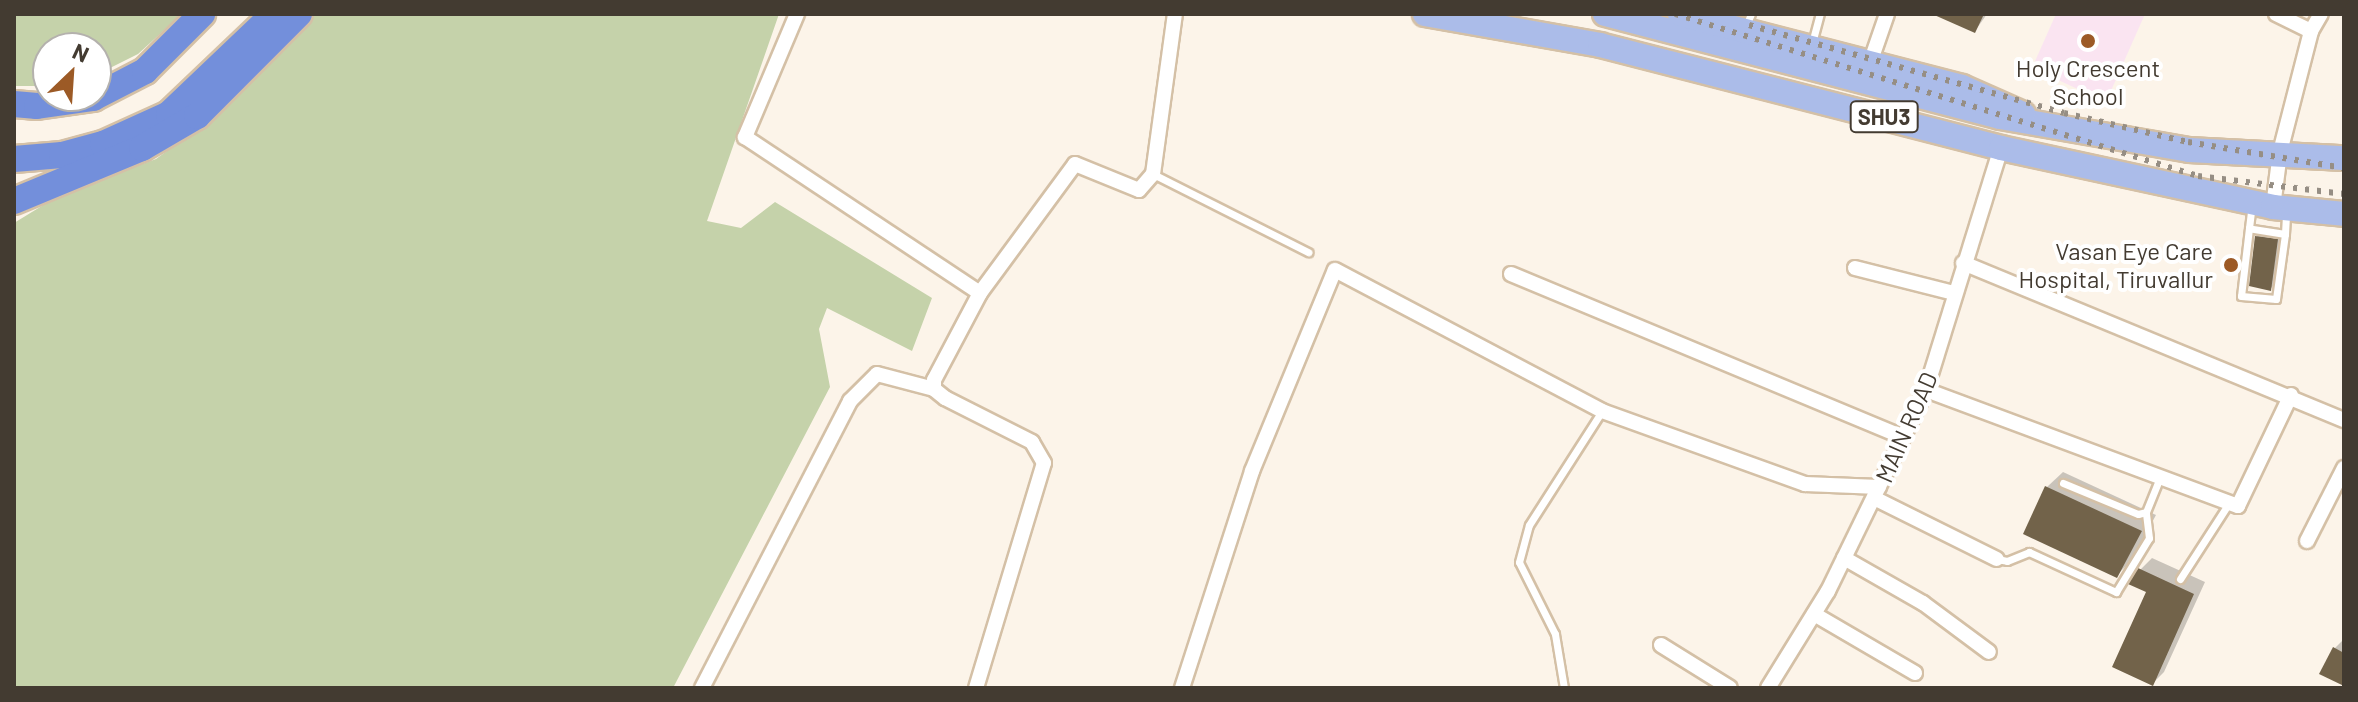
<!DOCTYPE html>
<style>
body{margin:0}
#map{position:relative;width:2358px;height:702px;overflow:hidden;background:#fcf4e9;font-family:Barlow,sans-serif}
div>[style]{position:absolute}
.education>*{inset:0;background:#fae4f1}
.green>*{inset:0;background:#c5d2aa}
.shadow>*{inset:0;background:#0003}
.building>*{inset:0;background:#72634a}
.roads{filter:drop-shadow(2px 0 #d4c0a6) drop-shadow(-2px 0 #d4c0a6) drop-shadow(0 2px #d4c0a6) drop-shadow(0 -2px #d4c0a6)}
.lane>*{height:7px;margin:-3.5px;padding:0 3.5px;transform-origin:3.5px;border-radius:3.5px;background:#fff}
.street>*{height:14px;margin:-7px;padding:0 7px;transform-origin:7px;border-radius:7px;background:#fff}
.primary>*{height:24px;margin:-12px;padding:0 12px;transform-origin:12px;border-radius:12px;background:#abbce9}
.highway>*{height:26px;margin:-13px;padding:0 13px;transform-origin:13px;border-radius:13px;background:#738fdb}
.rail>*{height:6px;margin-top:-3px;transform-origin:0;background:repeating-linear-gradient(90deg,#968e84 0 4px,transparent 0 12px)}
.dots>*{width:22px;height:22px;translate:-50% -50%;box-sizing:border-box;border:4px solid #fff;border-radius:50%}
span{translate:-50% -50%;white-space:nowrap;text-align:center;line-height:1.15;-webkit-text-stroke:8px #fff;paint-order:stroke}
.shield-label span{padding:2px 6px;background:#fff;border:2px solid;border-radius:6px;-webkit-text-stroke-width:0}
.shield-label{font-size:22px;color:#433b31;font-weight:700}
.poi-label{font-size:24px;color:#433b31}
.right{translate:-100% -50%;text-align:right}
.street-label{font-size:24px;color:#433b31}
.frame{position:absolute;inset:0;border:16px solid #433b31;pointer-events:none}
.north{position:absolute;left:32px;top:32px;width:80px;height:80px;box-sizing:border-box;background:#fff;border:2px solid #b4b1ad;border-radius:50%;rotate:25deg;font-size:22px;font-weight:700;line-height:32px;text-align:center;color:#433b31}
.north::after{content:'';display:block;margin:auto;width:28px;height:36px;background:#9c5a26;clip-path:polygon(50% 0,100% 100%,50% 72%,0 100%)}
</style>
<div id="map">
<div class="education">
<i style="clip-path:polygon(2056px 14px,2145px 14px,2106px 102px,2032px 68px)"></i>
</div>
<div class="green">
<i style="clip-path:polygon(14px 14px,182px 14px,138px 54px,96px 75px,96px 48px,48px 48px,48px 86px,14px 86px)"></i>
<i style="clip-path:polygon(315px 14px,779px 14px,707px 221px,741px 228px,775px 202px,932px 298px,912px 351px,827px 308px,819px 329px,830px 387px,673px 688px,14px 688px,14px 223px,63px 193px,156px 159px,216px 115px)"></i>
</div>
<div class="shadow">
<i style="clip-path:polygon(1954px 14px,1987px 14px,1975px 31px)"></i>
<i style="clip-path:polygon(2264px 229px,2284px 232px,2278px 281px,2270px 289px,2257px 236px)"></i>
<i style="clip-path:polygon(2063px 472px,2156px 515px,2132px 560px,2116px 576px,2047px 487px)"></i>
<i style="clip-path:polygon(2152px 558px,2205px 582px,2164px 672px,2152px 684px,2148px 591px,2140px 570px)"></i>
<i style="clip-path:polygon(2344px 639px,2344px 684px,2335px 648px)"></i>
</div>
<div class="building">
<i style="clip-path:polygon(1932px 14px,1984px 14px,1975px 33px)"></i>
<i style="clip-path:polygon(2255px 236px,2278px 239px,2271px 291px,2249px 286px)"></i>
<i style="clip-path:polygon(2045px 486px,2142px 531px,2117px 578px,2023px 534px)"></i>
<i style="clip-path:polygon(2138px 568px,2194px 594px,2153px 686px,2112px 667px,2146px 592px,2128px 584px)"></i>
<i style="clip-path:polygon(2333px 647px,2344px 653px,2344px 686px,2319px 674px)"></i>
</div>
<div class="roads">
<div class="lane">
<i style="left:1745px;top:28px;width:15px;rotate:-67deg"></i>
<i style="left:1812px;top:43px;width:30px;rotate:-75deg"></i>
<i style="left:1153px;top:174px;width:174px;rotate:26.7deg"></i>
<i style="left:2249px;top:228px;width:23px;rotate:-83deg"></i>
<i style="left:2285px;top:234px;width:36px;rotate:-171deg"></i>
<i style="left:2249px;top:228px;width:68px;rotate:96.7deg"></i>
<i style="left:2241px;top:296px;width:35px;rotate:5deg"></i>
<i style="left:2276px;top:299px;width:66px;rotate:-82.1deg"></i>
<i style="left:2285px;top:234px;width:22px;rotate:-87deg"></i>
<i style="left:2063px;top:483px;width:81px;rotate:22.5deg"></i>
<i style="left:2138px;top:514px;width:8px;rotate:-14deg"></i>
<i style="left:2146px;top:512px;width:35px;rotate:-68deg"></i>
<i style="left:1997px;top:559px;width:10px;rotate:11deg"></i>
<i style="left:2007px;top:561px;width:24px;rotate:-22deg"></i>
<i style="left:2029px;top:552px;width:96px;rotate:24.7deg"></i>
<i style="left:2116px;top:592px;width:63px;rotate:-58.6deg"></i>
<i style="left:2149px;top:538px;width:26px;rotate:-97deg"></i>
<i style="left:2180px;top:579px;width:87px;rotate:-57.2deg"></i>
<i style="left:1564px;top:688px;width:55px;rotate:-99.5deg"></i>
<i style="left:1555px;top:634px;width:80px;rotate:-116.6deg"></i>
<i style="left:1519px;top:562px;width:38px;rotate:-75deg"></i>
<i style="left:1529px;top:525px;width:135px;rotate:-57.4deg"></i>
</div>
<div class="street">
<i style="left:797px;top:14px;width:134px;rotate:112.9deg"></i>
<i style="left:745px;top:137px;width:282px;rotate:33.6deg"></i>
<i style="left:2276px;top:14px;width:39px;rotate:26deg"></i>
<i style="left:1869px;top:66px;width:55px;rotate:-70.9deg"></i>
<i style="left:2273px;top:207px;width:55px;rotate:-82.7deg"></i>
<i style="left:2280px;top:152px;width:125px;rotate:-75.6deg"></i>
<i style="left:2311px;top:31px;width:20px;rotate:-60deg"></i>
<i style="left:1963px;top:263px;width:412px;rotate:22.4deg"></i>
<i style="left:1855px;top:268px;width:102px;rotate:14.2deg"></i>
<i style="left:1511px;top:274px;width:425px;rotate:22.6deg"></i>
<i style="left:1926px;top:390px;width:333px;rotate:20.4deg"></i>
<i style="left:2238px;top:506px;width:123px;rotate:-64.5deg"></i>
<i style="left:1874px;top:498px;width:137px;rotate:26.4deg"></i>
<i style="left:2307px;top:541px;width:82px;rotate:-63.1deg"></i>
<i style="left:1844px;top:558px;width:91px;rotate:29.7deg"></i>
<i style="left:1923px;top:603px;width:82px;rotate:36.6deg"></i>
<i style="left:1814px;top:614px;width:117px;rotate:30.3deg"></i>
<i style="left:1661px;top:645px;width:81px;rotate:31.9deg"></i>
<i style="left:702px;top:688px;width:323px;rotate:-62.7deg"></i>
<i style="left:850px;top:401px;width:38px;rotate:-45deg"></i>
<i style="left:877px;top:374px;width:59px;rotate:14.7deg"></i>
<i style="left:976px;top:688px;width:235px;rotate:-73.2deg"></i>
<i style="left:1044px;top:463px;width:24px;rotate:-120deg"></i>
<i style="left:1032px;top:442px;width:97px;rotate:-153.2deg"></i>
<i style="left:945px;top:398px;width:14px;rotate:-141deg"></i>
<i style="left:934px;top:389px;width:9px;rotate:-90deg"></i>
<i style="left:934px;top:380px;width:98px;rotate:-62.1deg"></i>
<i style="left:980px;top:293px;width:160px;rotate:-53.6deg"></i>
<i style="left:1075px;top:164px;width:69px;rotate:22.1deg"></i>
<i style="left:1139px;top:190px;width:21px;rotate:-49deg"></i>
<i style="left:1153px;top:174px;width:162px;rotate:-82.2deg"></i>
<i style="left:1182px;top:688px;width:228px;rotate:-72.1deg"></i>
<i style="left:1252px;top:471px;width:217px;rotate:-67.6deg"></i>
<i style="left:1335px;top:270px;width:302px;rotate:27.8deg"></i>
<i style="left:1602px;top:411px;width:216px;rotate:19.8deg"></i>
<i style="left:1805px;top:484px;width:74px;rotate:2.3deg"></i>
<i style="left:1768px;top:688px;width:114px;rotate:-58.3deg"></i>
<i style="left:1828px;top:591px;width:224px;rotate:-64deg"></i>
<i style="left:1926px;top:390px;width:253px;rotate:-72.8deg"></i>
</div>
<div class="primary">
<i style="left:1425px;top:14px;width:178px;rotate:10deg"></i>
<i style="left:1600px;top:45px;width:414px;rotate:14.4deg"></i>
<i style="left:2001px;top:148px;width:278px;rotate:12.2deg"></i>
<i style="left:2273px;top:207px;width:71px;rotate:5.6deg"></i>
<i style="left:1605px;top:14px;width:408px;rotate:14.6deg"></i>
<i style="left:2000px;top:117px;width:192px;rotate:9.9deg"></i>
<i style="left:2189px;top:150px;width:155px;rotate:3deg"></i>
<i style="left:1680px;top:14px;width:291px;rotate:14.5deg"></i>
<i style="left:1962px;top:87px;width:67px;rotate:23.9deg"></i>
</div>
<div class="highway">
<i style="left:14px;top:104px;width:23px;rotate:5deg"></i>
<i style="left:37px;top:106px;width:57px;rotate:-8.1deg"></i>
<i style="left:93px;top:98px;width:59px;rotate:-27.4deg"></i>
<i style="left:145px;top:71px;width:81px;rotate:-45deg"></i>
<i style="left:14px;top:159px;width:48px;rotate:-4.8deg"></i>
<i style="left:62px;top:155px;width:42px;rotate:-15deg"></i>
<i style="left:103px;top:144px;width:72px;rotate:-24.4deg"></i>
<i style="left:169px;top:114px;width:145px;rotate:-43.6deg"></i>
<i style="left:14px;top:201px;width:139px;rotate:-22.5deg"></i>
<i style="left:142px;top:148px;width:64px;rotate:-30.2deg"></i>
<i style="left:197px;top:116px;width:144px;rotate:-45deg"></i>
</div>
</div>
<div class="rail">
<i style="left:1675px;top:14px;width:548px;rotate:17.21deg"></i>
<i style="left:2198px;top:176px;width:147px;rotate:7deg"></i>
<i style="left:1749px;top:25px;width:327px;rotate:15.6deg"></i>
<i style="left:2064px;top:113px;width:127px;rotate:13.2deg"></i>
<i style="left:2188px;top:142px;width:158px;rotate:9.5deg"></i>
</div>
<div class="dots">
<i style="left:2088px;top:41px;background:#9c5a26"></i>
<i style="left:2231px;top:265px;background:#9c5a26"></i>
</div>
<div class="shield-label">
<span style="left:1884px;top:117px">SHU3</span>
</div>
<div class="poi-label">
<span style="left:2088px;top:82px">Holy Crescent<br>School</span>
<span class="right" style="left:2213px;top:265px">Vasan Eye Care<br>Hospital, Tiruvallur</span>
</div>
<div class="street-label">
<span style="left:1906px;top:427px;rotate:-66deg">MAIN ROAD</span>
</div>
<div class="frame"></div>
<div class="north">N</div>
</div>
